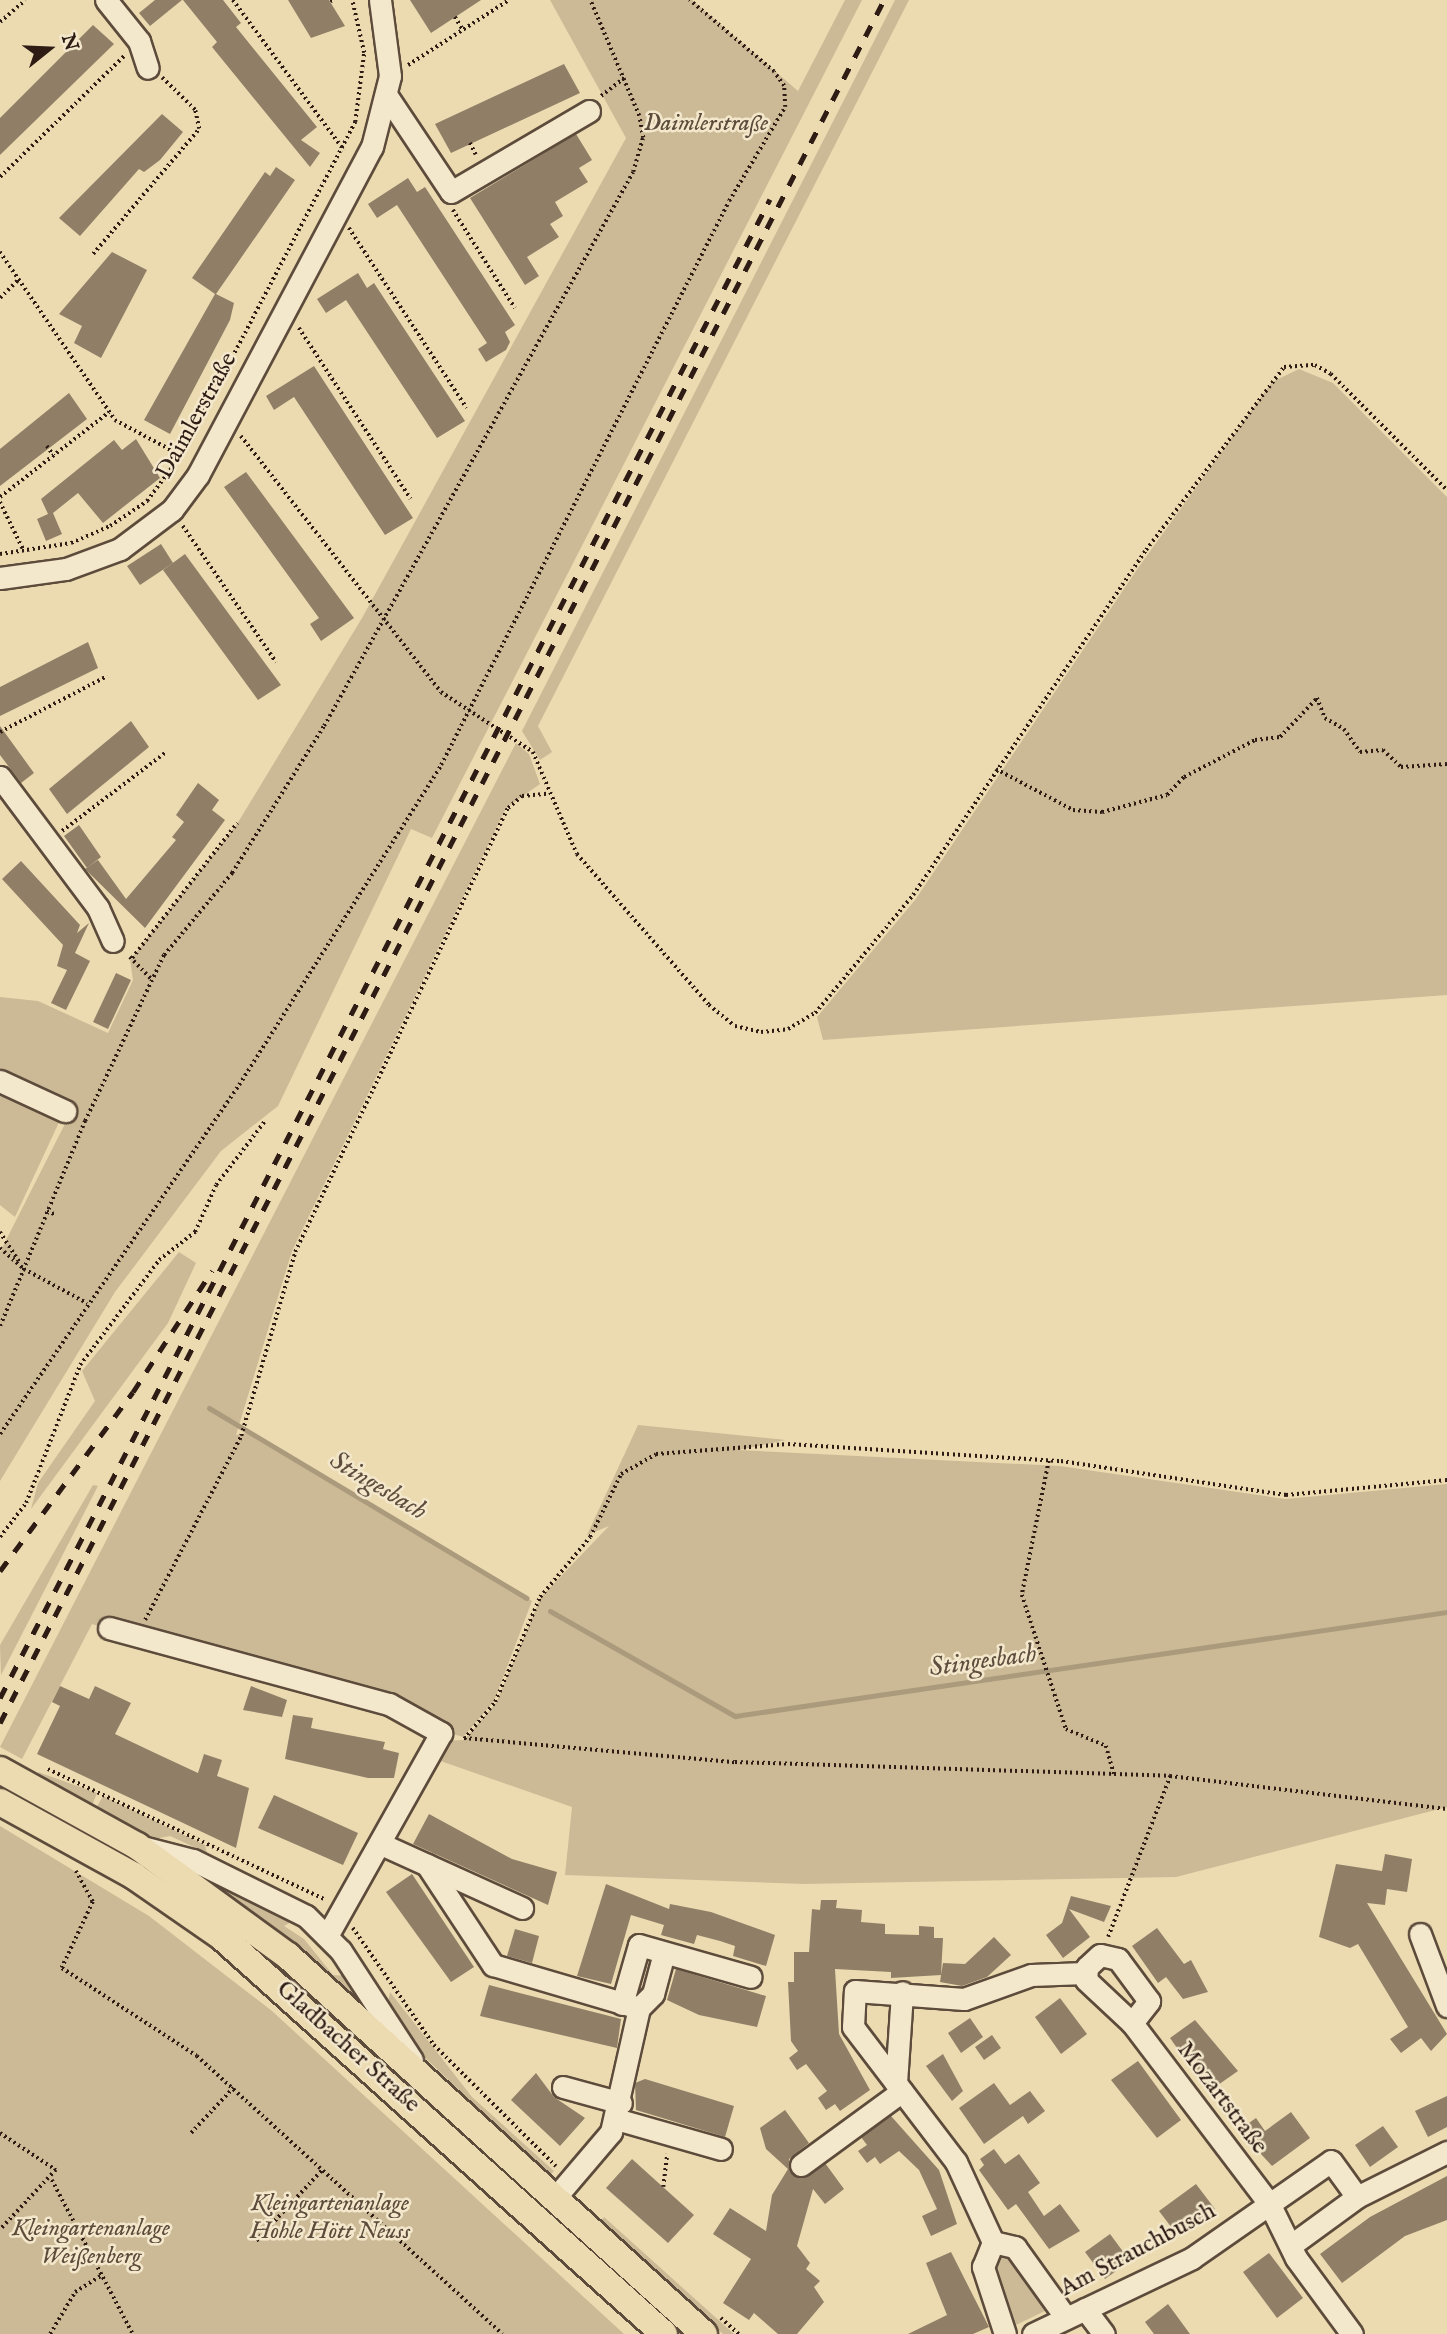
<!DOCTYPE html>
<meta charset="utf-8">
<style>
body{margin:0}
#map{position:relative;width:1447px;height:2334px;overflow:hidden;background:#ecdbb1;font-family:"IM FELL English",serif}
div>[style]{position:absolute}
.green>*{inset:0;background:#ccba96}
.stream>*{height:5px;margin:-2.5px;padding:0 2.5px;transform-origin:2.5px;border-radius:2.5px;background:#ab9a7c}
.building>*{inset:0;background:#907f66}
.path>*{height:3.5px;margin-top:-1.75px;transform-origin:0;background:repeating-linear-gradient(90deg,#2d1b14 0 2px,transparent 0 5.5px)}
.roads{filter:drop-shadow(2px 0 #5d4b3b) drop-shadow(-2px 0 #5d4b3b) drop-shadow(0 2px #5d4b3b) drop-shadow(0 -2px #5d4b3b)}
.minor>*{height:21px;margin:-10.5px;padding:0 10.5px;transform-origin:10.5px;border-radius:10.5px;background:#f3e8cc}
.major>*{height:26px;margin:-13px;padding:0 13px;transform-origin:13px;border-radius:13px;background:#ecdbb1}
.rail>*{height:5px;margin-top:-2.5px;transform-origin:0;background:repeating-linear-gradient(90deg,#2d1b14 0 12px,transparent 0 24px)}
span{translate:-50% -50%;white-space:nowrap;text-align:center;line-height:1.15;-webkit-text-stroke:5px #f3e8cc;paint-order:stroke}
.park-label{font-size:24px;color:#5d4b3b;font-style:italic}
.street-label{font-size:24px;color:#2d1b14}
.water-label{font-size:26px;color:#5f4e3e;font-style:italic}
.north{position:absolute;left:14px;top:14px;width:70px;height:70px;-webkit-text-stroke:5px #f3e8cc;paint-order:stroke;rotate:72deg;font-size:19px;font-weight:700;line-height:28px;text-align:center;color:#2d1b14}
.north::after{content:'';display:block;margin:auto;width:24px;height:32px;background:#2d1b14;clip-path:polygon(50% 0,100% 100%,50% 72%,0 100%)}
</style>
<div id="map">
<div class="green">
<i style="clip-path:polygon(550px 0,692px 0,798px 91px,845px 0,862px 0,432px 838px,411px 829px,278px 1106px,221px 1151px,115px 1292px,0 1481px,0 1252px,74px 1106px,68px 1103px,15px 1217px,0 1205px,0 997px,38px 1001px,108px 1033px,133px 980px,130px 960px,237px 824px,362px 618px,626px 138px)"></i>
<i style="clip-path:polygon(895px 0,909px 0,538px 726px,552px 752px,540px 760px,522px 731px)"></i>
<i style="clip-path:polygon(1299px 369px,1333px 383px,1447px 497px,1447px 995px,823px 1040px,817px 1017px,915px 900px,1138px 568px,1272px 382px)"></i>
<i style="clip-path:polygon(516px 743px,529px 754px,540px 784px,506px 808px,292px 1251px,236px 1435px,247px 1433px,532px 1601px,494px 1701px,463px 1737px,92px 1624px,22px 1759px,0 1747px)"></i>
<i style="clip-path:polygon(179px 1252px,196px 1263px,168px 1323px,31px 1509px,38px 1483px,95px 1401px,82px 1371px)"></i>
<i style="clip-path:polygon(638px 1425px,786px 1440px,739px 1450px,1060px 1466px,1285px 1499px,1447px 1484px,1447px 1807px,1176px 1877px,804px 1884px,565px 1875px,572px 1807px,432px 1758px,439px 1741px,464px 1740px,496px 1703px,541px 1597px,609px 1526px,587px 1535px)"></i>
<i style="clip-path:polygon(93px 1485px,98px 1486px,1px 1675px,0 1645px)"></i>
<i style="clip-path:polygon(38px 1772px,97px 1793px,91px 1808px,36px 1778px)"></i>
<i style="clip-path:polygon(0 1782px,147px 1863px,241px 1930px,692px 2334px,681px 2334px,604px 2271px,236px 1935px,0 1790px)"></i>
<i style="clip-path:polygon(103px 1796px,205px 1845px,207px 1853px,170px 1836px,149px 1840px,95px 1810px)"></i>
<i style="clip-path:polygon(0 1826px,149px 1916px,272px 2011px,624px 2334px,0 2334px)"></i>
<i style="clip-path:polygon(189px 1867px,235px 1886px,239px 1896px,291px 1922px,284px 1926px,304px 1939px,333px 1975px,350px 1976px,385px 2028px,298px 1950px)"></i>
<i style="clip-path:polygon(390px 1992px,472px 2097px,554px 2171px,549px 2176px,417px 2050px,386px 2012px)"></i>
<i style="clip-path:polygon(604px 2217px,734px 2334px,723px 2334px,600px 2223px)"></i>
<i style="clip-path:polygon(997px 2252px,1013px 2255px,1047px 2310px,1014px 2326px,993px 2276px)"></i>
</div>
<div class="stream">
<i style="left:209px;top:1408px;width:370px;rotate:30.9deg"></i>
<i style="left:550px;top:1611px;width:213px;rotate:29.6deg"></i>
<i style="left:735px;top:1716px;width:720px;rotate:-8.31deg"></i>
</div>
<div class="building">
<i style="clip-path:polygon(155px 0,182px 0,150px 26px,139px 13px)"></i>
<i style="clip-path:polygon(183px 0,223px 0,241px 23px,236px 27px,317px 127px,301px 140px,320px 153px,310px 167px,212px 47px,217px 42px)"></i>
<i style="clip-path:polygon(288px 0,329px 0,345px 26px,311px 38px)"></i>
<i style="clip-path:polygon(410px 0,481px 0,431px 33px)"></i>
<i style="clip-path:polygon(93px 25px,114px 44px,0 155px,0 118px)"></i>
<i style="clip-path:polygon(564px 64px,580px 93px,451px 153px,435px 124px)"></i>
<i style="clip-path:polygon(162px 114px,183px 132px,160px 160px,144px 172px,139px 169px,80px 236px,59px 218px)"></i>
<i style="clip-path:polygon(576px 134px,592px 160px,579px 168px,588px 182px,555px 202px,563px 216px,550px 224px,559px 237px,527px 257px,539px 276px,525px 285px,470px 198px)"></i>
<i style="clip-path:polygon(276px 167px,295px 180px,216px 294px,234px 303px,230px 320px,170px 434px,144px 420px,215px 294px,192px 278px,265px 172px,270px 176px)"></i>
<i style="clip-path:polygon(408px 178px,417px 192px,425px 187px,515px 325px,505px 332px,510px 342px,506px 350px,486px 362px,478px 349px,487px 343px,397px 205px,377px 218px,368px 204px)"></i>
<i style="clip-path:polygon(112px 252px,147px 270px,101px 358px,74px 343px,82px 326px,59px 314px)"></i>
<i style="clip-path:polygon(358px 273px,367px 288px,374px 283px,465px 421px,437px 438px,346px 300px,326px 313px,317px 299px)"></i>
<i style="clip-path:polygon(314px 366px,413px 518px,385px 535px,294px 397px,274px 410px,266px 396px)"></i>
<i style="clip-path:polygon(69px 393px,87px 419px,0 486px,0 449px)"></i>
<i style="clip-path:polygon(136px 439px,160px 478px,103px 523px,78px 493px,53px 513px,62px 534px,46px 541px,37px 519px,48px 514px,41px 499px,114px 440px,122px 450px)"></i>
<i style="clip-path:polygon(246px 472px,354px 618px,321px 641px,310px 624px,319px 618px,224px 487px)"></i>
<i style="clip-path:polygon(161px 544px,173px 563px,140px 585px,127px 566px)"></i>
<i style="clip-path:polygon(185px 554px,281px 685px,258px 700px,163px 570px)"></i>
<i style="clip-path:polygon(88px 642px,98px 668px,0 716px,0 687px)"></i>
<i style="clip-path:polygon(131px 721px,149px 747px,67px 814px,49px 789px)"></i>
<i style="clip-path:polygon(0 726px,34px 773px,21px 783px,0 755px)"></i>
<i style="clip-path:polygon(198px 783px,219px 800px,212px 810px,225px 820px,145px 928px,85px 869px,98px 860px,126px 899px,176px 840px,172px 837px,184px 822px,176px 815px)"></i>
<i style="clip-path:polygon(79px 825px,101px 857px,87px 868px,64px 836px)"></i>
<i style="clip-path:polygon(21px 861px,80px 925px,77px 933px,89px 923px,75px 953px,90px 961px,66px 1010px,51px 1003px,67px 970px,57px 966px,63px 945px,2px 879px)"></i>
<i style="clip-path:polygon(116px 973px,131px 980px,108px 1029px,93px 1022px)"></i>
<i style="clip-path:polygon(60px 1686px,89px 1699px,95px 1686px,131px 1703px,115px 1734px,155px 1753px,198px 1773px,204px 1754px,222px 1760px,217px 1776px,249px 1788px,236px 1848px,37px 1754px,60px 1706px,52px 1702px)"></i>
<i style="clip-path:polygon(251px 1686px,287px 1700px,282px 1717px,243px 1710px)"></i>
<i style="clip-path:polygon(293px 1715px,313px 1718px,311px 1728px,385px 1742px,383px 1749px,399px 1753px,394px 1778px,368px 1778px,285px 1759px)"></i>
<i style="clip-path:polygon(274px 1795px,358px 1833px,343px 1865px,258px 1828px)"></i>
<i style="clip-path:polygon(429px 1814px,512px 1859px,557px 1872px,548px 1905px,413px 1844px)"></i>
<i style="clip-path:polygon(1385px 1854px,1412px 1859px,1407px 1892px,1387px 1889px,1385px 1905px,1367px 1903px,1447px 2034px,1431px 2051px,1421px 2038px,1401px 2053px,1390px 2039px,1408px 2027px,1358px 1944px,1350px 1948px,1319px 1937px,1336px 1864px,1382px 1871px)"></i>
<i style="clip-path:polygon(412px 1874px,474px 1967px,451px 1982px,386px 1892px)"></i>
<i style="clip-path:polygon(606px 1884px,669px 1909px,670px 1904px,711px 1912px,775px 1935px,766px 1966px,733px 1956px,735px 1946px,720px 1941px,697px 1935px,694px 1944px,661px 1935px,664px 1925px,631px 1915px,611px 1984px,577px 1976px)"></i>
<i style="clip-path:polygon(1071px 1896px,1111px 1906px,1104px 1922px,1069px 1909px,1090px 1937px,1063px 1958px,1046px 1935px,1062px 1923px)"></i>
<i style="clip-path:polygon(821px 1900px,837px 1900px,836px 1908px,862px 1910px,861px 1922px,885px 1924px,885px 1934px,919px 1935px,919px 1926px,934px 1927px,934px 1938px,943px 1938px,941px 1975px,943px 1963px,965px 1964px,994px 1937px,1011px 1955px,987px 1977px,962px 1986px,940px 1982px,941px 1975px,891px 1978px,891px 1972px,835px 1969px,839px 2034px,870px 2090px,840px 2111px,835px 2104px,826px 2110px,818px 2098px,827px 2091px,806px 2064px,797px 2070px,789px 2058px,798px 2051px,791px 2041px,788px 1982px,794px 1982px,794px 1952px,809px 1952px,812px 1909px,820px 1910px)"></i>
<i style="clip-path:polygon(1157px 1928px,1184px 1964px,1191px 1960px,1208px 1992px,1183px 1999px,1166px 1977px,1158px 1983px,1132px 1946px)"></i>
<i style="clip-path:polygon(515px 1929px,539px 1936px,532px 1963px,507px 1956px)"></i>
<i style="clip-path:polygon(676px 1969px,766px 1996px,757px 2027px,699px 2015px,667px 2000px)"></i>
<i style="clip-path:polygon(489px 1985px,621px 2019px,617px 2048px,480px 2016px)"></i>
<i style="clip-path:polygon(1060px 1998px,1087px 2034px,1061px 2054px,1035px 2017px)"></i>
<i style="clip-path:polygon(970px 2018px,983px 2037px,961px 2053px,948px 2033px)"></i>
<i style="clip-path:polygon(1195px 2020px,1238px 2071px,1208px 2092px,1170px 2038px)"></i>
<i style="clip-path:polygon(992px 2035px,1001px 2048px,984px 2060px,975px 2047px)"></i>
<i style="clip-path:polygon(943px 2054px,963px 2091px,952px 2101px,926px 2066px)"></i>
<i style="clip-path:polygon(1138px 2061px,1181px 2120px,1157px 2138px,1111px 2080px)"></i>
<i style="clip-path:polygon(536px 2073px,554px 2097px,585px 2118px,560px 2146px,511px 2100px)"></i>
<i style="clip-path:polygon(645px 2079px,734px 2106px,725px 2137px,636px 2110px,635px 2083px)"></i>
<i style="clip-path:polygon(994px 2083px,1010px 2105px,1030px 2091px,1045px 2111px,1028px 2124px,1023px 2116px,984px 2144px,959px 2108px)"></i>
<i style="clip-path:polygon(1447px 2096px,1447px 2127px,1428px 2137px,1415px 2111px)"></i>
<i style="clip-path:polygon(785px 2110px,809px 2143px,789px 2159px,791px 2173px,803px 2178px,825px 2163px,844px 2189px,825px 2204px,813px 2189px,797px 2246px,810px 2263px,806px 2269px,820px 2281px,814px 2287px,824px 2302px,797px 2334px,778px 2334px,754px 2313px,749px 2320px,723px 2303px,751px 2259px,713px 2234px,730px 2208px,766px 2231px,772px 2195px,788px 2169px,766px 2149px,760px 2128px)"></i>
<i style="clip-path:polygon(1291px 2112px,1310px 2138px,1272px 2166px,1239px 2130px,1256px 2118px,1265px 2131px)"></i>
<i style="clip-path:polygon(891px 2116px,939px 2170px,957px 2224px,931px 2236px,922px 2216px,937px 2209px,919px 2170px,899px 2151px,880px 2164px,875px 2157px,867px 2163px,858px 2151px,867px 2145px,861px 2137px)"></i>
<i style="clip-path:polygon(1383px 2126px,1398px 2147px,1370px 2167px,1355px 2145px)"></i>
<i style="clip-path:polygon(994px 2149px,1005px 2164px,1019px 2154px,1040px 2183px,1028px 2192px,1044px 2216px,1060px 2204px,1080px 2231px,1049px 2249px,1016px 2204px,1008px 2210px,979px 2170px,984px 2165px,980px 2159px)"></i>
<i style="clip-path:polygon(632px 2159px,694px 2215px,668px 2243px,606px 2188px)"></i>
<i style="clip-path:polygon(1447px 2176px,1447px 2220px,1405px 2236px,1342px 2283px,1320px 2254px,1370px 2217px)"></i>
<i style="clip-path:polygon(1196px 2184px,1215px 2209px,1178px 2236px,1159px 2211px)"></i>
<i style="clip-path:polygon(1110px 2234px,1130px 2261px,1105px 2279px,1085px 2252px)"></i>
<i style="clip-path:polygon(951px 2252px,989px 2327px,973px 2334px,908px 2334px,947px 2315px,926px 2263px)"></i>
<i style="clip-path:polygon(1269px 2253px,1303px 2298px,1277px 2318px,1243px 2272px)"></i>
<i style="clip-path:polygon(1168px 2304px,1190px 2334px,1154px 2334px,1145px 2322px)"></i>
</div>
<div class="path">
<i style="left:233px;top:0;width:187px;rotate:53.5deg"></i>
<i style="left:330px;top:1px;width:3px;rotate:-18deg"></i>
<i style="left:455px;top:17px;width:15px;rotate:58deg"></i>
<i style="left:0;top:22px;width:33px;rotate:-41deg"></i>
<i style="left:408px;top:65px;width:120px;rotate:-32.8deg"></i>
<i style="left:601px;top:96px;width:31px;rotate:-38deg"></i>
<i style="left:470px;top:143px;width:13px;rotate:63deg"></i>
<i style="left:0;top:177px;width:175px;rotate:-44.3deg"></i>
<i style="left:453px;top:210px;width:116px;rotate:57.7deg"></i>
<i style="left:349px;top:228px;width:215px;rotate:56.8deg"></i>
<i style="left:0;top:252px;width:204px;rotate:55.6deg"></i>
<i style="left:115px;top:420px;width:76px;rotate:28.2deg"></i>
<i style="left:93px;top:254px;width:164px;rotate:-49.7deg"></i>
<i style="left:199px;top:129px;width:19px;rotate:-102deg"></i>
<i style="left:195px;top:110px;width:46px;rotate:-135.9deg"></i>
<i style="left:0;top:298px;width:25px;rotate:-45deg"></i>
<i style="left:299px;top:328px;width:204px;rotate:56.8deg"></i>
<i style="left:241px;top:436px;width:325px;rotate:52deg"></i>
<i style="left:441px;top:692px;width:110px;rotate:33.1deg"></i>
<i style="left:533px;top:752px;width:111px;rotate:66.7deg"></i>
<i style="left:577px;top:854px;width:201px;rotate:48.8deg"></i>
<i style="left:709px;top:1005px;width:33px;rotate:39deg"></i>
<i style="left:735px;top:1026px;width:27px;rotate:13deg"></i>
<i style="left:761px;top:1032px;width:27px;rotate:-6deg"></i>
<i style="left:788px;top:1029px;width:31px;rotate:-31deg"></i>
<i style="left:815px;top:1013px;width:153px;rotate:-50.3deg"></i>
<i style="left:913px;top:895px;width:416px;rotate:-56deg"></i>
<i style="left:1146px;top:550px;width:229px;rotate:-53deg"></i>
<i style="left:1284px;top:367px;width:31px;rotate:-4deg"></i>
<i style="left:1315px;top:365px;width:18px;rotate:29deg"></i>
<i style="left:1331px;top:374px;width:164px;rotate:45deg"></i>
<i style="left:47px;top:446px;width:12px;rotate:55deg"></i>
<i style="left:0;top:497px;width:138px;rotate:-37.9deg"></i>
<i style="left:0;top:502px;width:55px;rotate:63.9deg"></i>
<i style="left:183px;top:526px;width:165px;rotate:55.6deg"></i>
<i style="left:0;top:554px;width:72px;rotate:-8.8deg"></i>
<i style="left:71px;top:543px;width:43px;rotate:-23.6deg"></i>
<i style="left:110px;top:526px;width:45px;rotate:-34deg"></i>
<i style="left:147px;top:501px;width:57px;rotate:-53.5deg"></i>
<i style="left:181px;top:455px;width:376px;rotate:-62.4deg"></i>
<i style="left:355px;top:122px;width:70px;rotate:-82.6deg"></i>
<i style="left:364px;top:53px;width:54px;rotate:-102.8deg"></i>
<i style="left:0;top:732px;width:121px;rotate:-27.6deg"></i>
<i style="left:996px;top:769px;width:87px;rotate:28deg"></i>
<i style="left:1073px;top:810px;width:29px;rotate:4deg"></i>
<i style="left:1102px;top:812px;width:67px;rotate:-14.7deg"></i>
<i style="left:1167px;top:795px;width:25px;rotate:-47deg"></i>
<i style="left:1184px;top:777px;width:80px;rotate:-27.5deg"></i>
<i style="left:1255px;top:740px;width:25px;rotate:-7deg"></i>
<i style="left:1280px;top:737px;width:54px;rotate:-46.5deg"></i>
<i style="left:1317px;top:698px;width:22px;rotate:68deg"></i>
<i style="left:1325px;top:718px;width:22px;rotate:30deg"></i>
<i style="left:1344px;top:729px;width:28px;rotate:55deg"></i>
<i style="left:1360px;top:752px;width:23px;rotate:-5deg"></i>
<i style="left:1383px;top:750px;width:25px;rotate:43deg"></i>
<i style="left:1401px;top:767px;width:46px;rotate:-3.7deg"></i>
<i style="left:62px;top:831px;width:131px;rotate:-37.2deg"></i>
<i style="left:130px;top:957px;width:30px;rotate:46deg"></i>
<i style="left:132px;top:958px;width:171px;rotate:-52.1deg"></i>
<i style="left:47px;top:1211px;width:8px;rotate:23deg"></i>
<i style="left:0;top:1232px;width:38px;rotate:57deg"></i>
<i style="left:0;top:1248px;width:32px;rotate:41deg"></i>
<i style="left:24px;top:1269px;width:72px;rotate:28.4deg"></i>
<i style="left:0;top:1326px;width:222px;rotate:-67.5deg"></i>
<i style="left:85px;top:1121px;width:184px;rotate:-64.6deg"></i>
<i style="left:164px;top:955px;width:107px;rotate:-50.3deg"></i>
<i style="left:232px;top:873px;width:173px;rotate:-58deg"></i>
<i style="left:324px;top:726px;width:634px;rotate:-60.85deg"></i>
<i style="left:633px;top:172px;width:35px;rotate:-74deg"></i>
<i style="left:643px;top:138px;width:22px;rotate:-100deg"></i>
<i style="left:639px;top:116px;width:126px;rotate:-112.9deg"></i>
<i style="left:0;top:1434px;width:423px;rotate:-55.6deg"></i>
<i style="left:239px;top:1085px;width:378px;rotate:-57.7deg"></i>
<i style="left:441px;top:765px;width:633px;rotate:-62.95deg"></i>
<i style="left:729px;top:201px;width:109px;rotate:-59.2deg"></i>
<i style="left:785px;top:107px;width:21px;rotate:-93deg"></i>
<i style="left:784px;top:86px;width:17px;rotate:-126deg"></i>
<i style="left:774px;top:72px;width:111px;rotate:-139.7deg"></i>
<i style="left:1049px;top:1461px;width:137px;rotate:101.4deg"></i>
<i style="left:1022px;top:1595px;width:141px;rotate:71.8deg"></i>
<i style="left:1066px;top:1729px;width:43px;rotate:23deg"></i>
<i style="left:1106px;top:1746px;width:29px;rotate:74deg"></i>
<i style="left:0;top:1537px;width:43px;rotate:-52.6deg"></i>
<i style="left:26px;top:1503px;width:148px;rotate:-68.6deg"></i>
<i style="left:80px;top:1365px;width:131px;rotate:-53deg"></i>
<i style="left:159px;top:1260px;width:46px;rotate:-37.9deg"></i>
<i style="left:195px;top:1232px;width:51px;rotate:-65.9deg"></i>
<i style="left:216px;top:1185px;width:81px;rotate:-52.6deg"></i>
<i style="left:145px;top:1620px;width:208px;rotate:-62.4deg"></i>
<i style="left:241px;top:1436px;width:192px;rotate:-73.6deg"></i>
<i style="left:295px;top:1252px;width:492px;rotate:-64.4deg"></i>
<i style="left:508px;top:808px;width:18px;rotate:-41deg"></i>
<i style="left:522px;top:796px;width:25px;rotate:-5deg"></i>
<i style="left:464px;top:1738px;width:272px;rotate:5.1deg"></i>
<i style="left:735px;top:1762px;width:435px;rotate:1.8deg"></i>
<i style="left:1170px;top:1776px;width:279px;rotate:6.8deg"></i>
<i style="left:464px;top:1739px;width:48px;rotate:-50deg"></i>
<i style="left:495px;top:1702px;width:114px;rotate:-66.8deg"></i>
<i style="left:540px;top:1597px;width:78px;rotate:-50.2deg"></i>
<i style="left:590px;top:1537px;width:70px;rotate:-63.8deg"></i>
<i style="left:621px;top:1474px;width:40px;rotate:-29.7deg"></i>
<i style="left:656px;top:1454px;width:132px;rotate:-4.3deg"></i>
<i style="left:788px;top:1444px;width:274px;rotate:3.6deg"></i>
<i style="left:1061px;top:1461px;width:228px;rotate:8.6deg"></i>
<i style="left:1286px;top:1495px;width:162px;rotate:-5.3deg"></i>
<i style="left:48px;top:1769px;width:307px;rotate:25.2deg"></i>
<i style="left:76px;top:1871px;width:35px;rotate:61deg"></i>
<i style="left:93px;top:1902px;width:73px;rotate:115.2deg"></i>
<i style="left:62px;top:1968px;width:161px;rotate:33.1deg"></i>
<i style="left:197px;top:2056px;width:413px;rotate:42.3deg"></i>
<i style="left:353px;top:1928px;width:142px;rotate:55.3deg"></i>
<i style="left:434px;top:2045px;width:172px;rotate:44.8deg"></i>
<i style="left:1108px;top:1937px;width:173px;rotate:-68.9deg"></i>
<i style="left:0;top:2133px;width:67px;rotate:33.5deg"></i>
<i style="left:56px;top:2170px;width:82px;rotate:133deg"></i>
<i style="left:191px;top:2133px;width:62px;rotate:-47deg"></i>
<i style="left:52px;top:2180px;width:174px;rotate:62.3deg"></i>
<i style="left:663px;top:2187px;width:33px;rotate:-83deg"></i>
<i style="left:256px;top:2241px;width:97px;rotate:-47.1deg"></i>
<i style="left:721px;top:2318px;width:24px;rotate:42deg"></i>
<i style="left:50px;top:2334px;width:49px;rotate:-59.2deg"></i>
<i style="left:75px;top:2292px;width:32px;rotate:-32deg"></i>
</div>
<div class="roads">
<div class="minor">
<i style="left:106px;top:0;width:53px;rotate:51.2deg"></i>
<i style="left:139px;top:41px;width:28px;rotate:72deg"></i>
<i style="left:387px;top:96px;width:115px;rotate:56.3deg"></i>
<i style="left:451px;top:192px;width:160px;rotate:-30.4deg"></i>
<i style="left:0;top:578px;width:67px;rotate:-7.8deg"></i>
<i style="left:66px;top:569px;width:58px;rotate:-20.3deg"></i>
<i style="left:120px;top:549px;width:65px;rotate:-36.9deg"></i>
<i style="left:172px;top:510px;width:44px;rotate:-53.4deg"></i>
<i style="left:198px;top:475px;width:371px;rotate:-62.1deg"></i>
<i style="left:372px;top:147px;width:73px;rotate:-75.8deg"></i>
<i style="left:390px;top:76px;width:77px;rotate:-97.5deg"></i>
<i style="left:0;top:777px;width:164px;rotate:53.2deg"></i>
<i style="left:98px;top:908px;width:36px;rotate:66deg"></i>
<i style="left:0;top:1081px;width:72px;rotate:24.8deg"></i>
<i style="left:109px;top:1628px;width:290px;rotate:15.2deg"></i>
<i style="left:389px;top:1704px;width:60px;rotate:29.1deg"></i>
<i style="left:441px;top:1733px;width:231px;rotate:119.3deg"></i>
<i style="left:381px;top:1844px;width:155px;rotate:24.4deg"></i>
<i style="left:138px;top:1846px;width:57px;rotate:14.3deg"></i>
<i style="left:193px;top:1860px;width:126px;rotate:26.4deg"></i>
<i style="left:306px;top:1916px;width:49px;rotate:45deg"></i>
<i style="left:341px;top:1951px;width:130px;rotate:56.9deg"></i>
<i style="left:427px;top:1865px;width:120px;rotate:56.6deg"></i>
<i style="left:493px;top:1965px;width:152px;rotate:16.4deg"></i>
<i style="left:1420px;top:1934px;width:77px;rotate:69.4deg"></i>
<i style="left:622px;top:2004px;width:61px;rotate:-73.9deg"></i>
<i style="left:639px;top:1945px;width:116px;rotate:15.9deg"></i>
<i style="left:1132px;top:2023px;width:28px;rotate:-52deg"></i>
<i style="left:1149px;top:2001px;width:52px;rotate:-126.4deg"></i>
<i style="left:1118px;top:1959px;width:18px;rotate:-167deg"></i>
<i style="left:1100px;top:1955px;width:18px;rotate:137deg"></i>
<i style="left:1087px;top:1967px;width:13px;rotate:94deg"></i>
<i style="left:1086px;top:1980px;width:63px;rotate:43.1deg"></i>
<i style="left:1132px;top:2023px;width:228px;rotate:52.8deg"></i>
<i style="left:1270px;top:2205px;width:59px;rotate:63.9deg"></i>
<i style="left:1296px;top:2258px;width:94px;rotate:53.6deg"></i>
<i style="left:896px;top:2083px;width:91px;rotate:-86.2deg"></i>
<i style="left:563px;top:2087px;width:60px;rotate:15.4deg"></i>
<i style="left:616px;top:2119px;width:109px;rotate:15.9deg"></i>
<i style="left:801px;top:2165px;width:125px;rotate:-36.2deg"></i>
<i style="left:554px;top:2199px;width:88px;rotate:-49.6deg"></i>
<i style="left:611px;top:2132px;width:127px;rotate:-77.3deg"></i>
<i style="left:639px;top:2008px;width:20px;rotate:-45deg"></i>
<i style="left:653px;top:1994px;width:42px;rotate:-75deg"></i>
<i style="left:993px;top:2242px;width:88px;rotate:-114.8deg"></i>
<i style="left:956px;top:2162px;width:170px;rotate:-127.3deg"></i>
<i style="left:853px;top:2027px;width:36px;rotate:-87deg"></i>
<i style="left:855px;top:1991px;width:109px;rotate:4.2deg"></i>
<i style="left:964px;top:1999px;width:71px;rotate:-19.7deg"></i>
<i style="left:1031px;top:1975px;width:54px;rotate:-2.1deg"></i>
<i style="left:1294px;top:2243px;width:78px;rotate:-36.1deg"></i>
<i style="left:1357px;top:2197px;width:101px;rotate:-26.6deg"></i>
<i style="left:1085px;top:2309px;width:31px;rotate:53deg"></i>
<i style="left:1005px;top:2334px;width:71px;rotate:-108.2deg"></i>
<i style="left:983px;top:2267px;width:27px;rotate:-68deg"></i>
<i style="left:993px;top:2242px;width:23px;rotate:13deg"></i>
<i style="left:1015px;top:2247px;width:87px;rotate:54.3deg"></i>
<i style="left:1033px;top:2334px;width:176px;rotate:-25.5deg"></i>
<i style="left:1192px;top:2258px;width:169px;rotate:-34.9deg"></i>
<i style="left:1331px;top:2161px;width:44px;rotate:54.2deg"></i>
</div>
<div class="major">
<i style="left:0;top:1770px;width:157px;rotate:29deg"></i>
<i style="left:137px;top:1846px;width:187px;rotate:36.1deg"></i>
<i style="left:288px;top:1956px;width:562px;rotate:42.26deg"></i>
<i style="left:0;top:1802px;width:153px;rotate:28.9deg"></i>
<i style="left:134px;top:1876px;width:107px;rotate:34.7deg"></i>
<i style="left:222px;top:1937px;width:594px;rotate:41.93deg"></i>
</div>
</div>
<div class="rail">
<i style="left:0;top:1571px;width:223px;rotate:-53.4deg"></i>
<i style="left:133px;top:1392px;width:145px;rotate:-56.9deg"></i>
<i style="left:0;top:1698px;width:1685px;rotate:-62.81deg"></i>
<i style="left:0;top:1723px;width:1937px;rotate:-62.84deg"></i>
</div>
<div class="park-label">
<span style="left:706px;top:124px">Daimlerstraße</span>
<span style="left:330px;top:2218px">Kleingartenanlage<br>Hohle Hött Neuss</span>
<span style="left:91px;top:2243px">Kleingartenanlage<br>Weißenberg</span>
</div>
<div class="street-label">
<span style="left:197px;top:416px;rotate:-61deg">Daimlerstraße</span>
<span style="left:348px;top:2047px;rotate:42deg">Gladbacher Straße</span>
<span style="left:1222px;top:2098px;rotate:53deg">Mozartstraße</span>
<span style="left:1138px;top:2250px;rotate:-28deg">Am Strauchbusch</span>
</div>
<div class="water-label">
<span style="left:378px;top:1486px;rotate:31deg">Stingesbach</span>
<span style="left:983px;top:1661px;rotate:-8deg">Stingesbach</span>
</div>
<div class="north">N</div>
</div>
